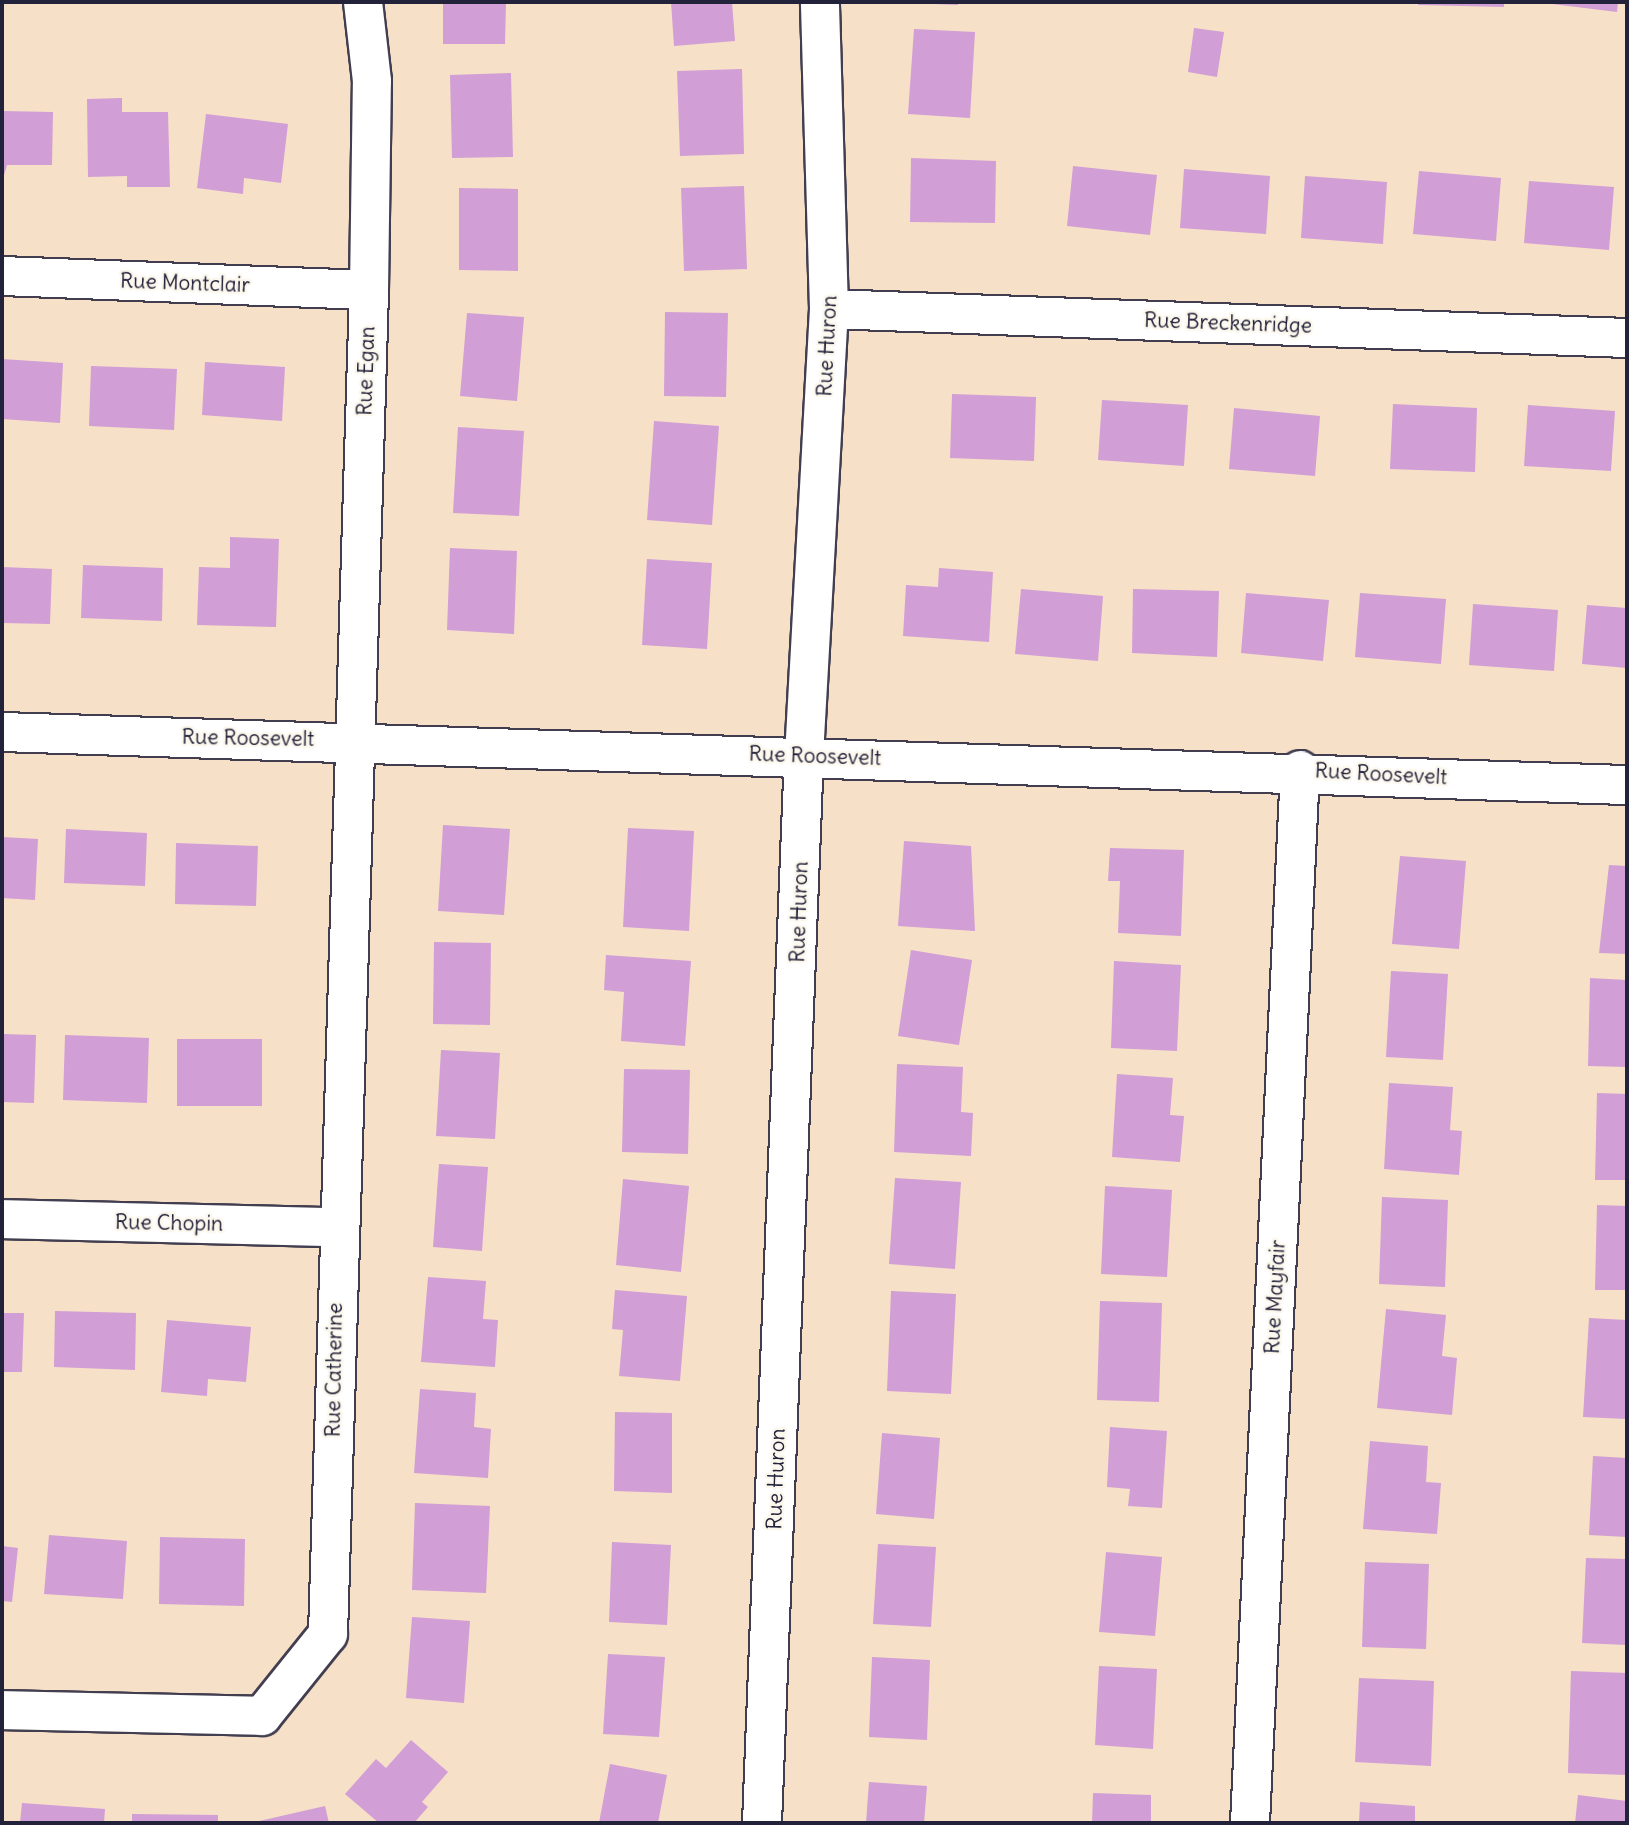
<!DOCTYPE html>
<style>
body{margin:0}
#map{position:relative;width:1629px;height:1825px;overflow:hidden;background:#f6e0c7;font-family:Delius,sans-serif}
div>[style]{position:absolute}
.building>*{inset:0;background:#d19ed6}
.roads{filter:drop-shadow(2px 0 #423e50) drop-shadow(-2px 0 #423e50) drop-shadow(0 2px #423e50) drop-shadow(0 -2px #423e50)}
.minor>*{height:38px;margin:-19px;padding:0 19px;transform-origin:19px;border-radius:19px;background:#fff}
span{translate:-50% -50%;white-space:nowrap;text-align:center;line-height:1.15;-webkit-text-stroke:5px #fbf7ec;paint-order:stroke}
.street-label{font-size:21px;color:#22223b}
.frame{position:absolute;inset:0;border:4px solid #22223b;pointer-events:none}
</style>
<div id="map">
<div class="building">
<i style="clip-path:polygon(443px 2px,506px 2px,505px 44px,443px 44px)"></i>
<i style="clip-path:polygon(671px 2px,732px 2px,735px 41px,674px 46px)"></i>
<i style="clip-path:polygon(934px 2px,958px 2px,958px 5px,934px 4px)"></i>
<i style="clip-path:polygon(1419px 2px,1504px 2px,1504px 7px,1418px 5px)"></i>
<i style="clip-path:polygon(1536px 2px,1618px 2px,1617px 12px)"></i>
<i style="clip-path:polygon(1194px 28px,1224px 32px,1217px 77px,1188px 72px)"></i>
<i style="clip-path:polygon(914px 29px,975px 32px,970px 118px,908px 114px)"></i>
<i style="clip-path:polygon(742px 69px,744px 154px,680px 156px,677px 71px)"></i>
<i style="clip-path:polygon(511px 73px,513px 157px,452px 158px,450px 75px)"></i>
<i style="clip-path:polygon(122px 98px,122px 112px,168px 112px,170px 187px,127px 187px,127px 176px,88px 177px,87px 99px)"></i>
<i style="clip-path:polygon(2px 111px,53px 112px,52px 165px,7px 165px,2px 182px)"></i>
<i style="clip-path:polygon(206px 114px,288px 124px,281px 183px,244px 178px,243px 194px,197px 188px)"></i>
<i style="clip-path:polygon(911px 158px,996px 161px,995px 223px,910px 222px)"></i>
<i style="clip-path:polygon(1073px 166px,1157px 175px,1150px 235px,1067px 226px)"></i>
<i style="clip-path:polygon(1184px 169px,1270px 176px,1266px 234px,1180px 228px)"></i>
<i style="clip-path:polygon(1419px 171px,1501px 178px,1496px 241px,1413px 234px)"></i>
<i style="clip-path:polygon(1305px 176px,1387px 182px,1383px 244px,1301px 238px)"></i>
<i style="clip-path:polygon(1529px 181px,1614px 187px,1609px 250px,1524px 243px)"></i>
<i style="clip-path:polygon(744px 186px,747px 269px,684px 271px,681px 188px)"></i>
<i style="clip-path:polygon(459px 188px,518px 189px,518px 271px,459px 270px)"></i>
<i style="clip-path:polygon(665px 312px,728px 313px,726px 397px,664px 396px)"></i>
<i style="clip-path:polygon(467px 313px,524px 317px,517px 401px,460px 396px)"></i>
<i style="clip-path:polygon(2px 359px,63px 363px,60px 423px,2px 419px)"></i>
<i style="clip-path:polygon(205px 362px,285px 367px,282px 421px,202px 415px)"></i>
<i style="clip-path:polygon(91px 366px,177px 369px,174px 430px,89px 426px)"></i>
<i style="clip-path:polygon(952px 394px,1036px 397px,1034px 461px,950px 458px)"></i>
<i style="clip-path:polygon(1102px 400px,1188px 405px,1184px 466px,1098px 460px)"></i>
<i style="clip-path:polygon(1393px 404px,1477px 408px,1475px 472px,1390px 469px)"></i>
<i style="clip-path:polygon(1528px 405px,1615px 411px,1611px 471px,1524px 466px)"></i>
<i style="clip-path:polygon(1234px 408px,1320px 416px,1315px 476px,1229px 469px)"></i>
<i style="clip-path:polygon(654px 421px,719px 426px,712px 525px,647px 520px)"></i>
<i style="clip-path:polygon(458px 427px,524px 431px,519px 516px,453px 513px)"></i>
<i style="clip-path:polygon(230px 537px,279px 539px,276px 627px,197px 625px,199px 567px,230px 568px)"></i>
<i style="clip-path:polygon(450px 548px,517px 551px,514px 634px,447px 630px)"></i>
<i style="clip-path:polygon(647px 559px,712px 563px,707px 649px,642px 645px)"></i>
<i style="clip-path:polygon(83px 565px,163px 568px,162px 621px,81px 618px)"></i>
<i style="clip-path:polygon(2px 567px,52px 569px,50px 624px,2px 623px)"></i>
<i style="clip-path:polygon(939px 568px,993px 572px,989px 642px,903px 636px,906px 585px,938px 587px)"></i>
<i style="clip-path:polygon(1021px 589px,1103px 596px,1098px 661px,1015px 654px)"></i>
<i style="clip-path:polygon(1133px 589px,1219px 591px,1217px 657px,1132px 653px)"></i>
<i style="clip-path:polygon(1246px 593px,1329px 600px,1323px 661px,1241px 653px)"></i>
<i style="clip-path:polygon(1360px 593px,1446px 599px,1441px 664px,1355px 657px)"></i>
<i style="clip-path:polygon(1473px 604px,1558px 610px,1554px 671px,1469px 665px)"></i>
<i style="clip-path:polygon(1587px 605px,1627px 608px,1627px 668px,1582px 664px)"></i>
<i style="clip-path:polygon(443px 825px,510px 829px,504px 915px,438px 911px)"></i>
<i style="clip-path:polygon(628px 828px,694px 831px,689px 931px,623px 927px)"></i>
<i style="clip-path:polygon(66px 829px,147px 833px,145px 886px,64px 883px)"></i>
<i style="clip-path:polygon(2px 837px,38px 839px,35px 900px,2px 898px)"></i>
<i style="clip-path:polygon(904px 841px,971px 846px,975px 931px,898px 926px)"></i>
<i style="clip-path:polygon(176px 843px,258px 846px,256px 906px,175px 904px)"></i>
<i style="clip-path:polygon(1110px 848px,1184px 850px,1181px 936px,1118px 933px,1120px 881px,1108px 881px)"></i>
<i style="clip-path:polygon(1400px 856px,1466px 861px,1459px 949px,1392px 944px)"></i>
<i style="clip-path:polygon(1609px 865px,1627px 866px,1627px 954px,1599px 953px)"></i>
<i style="clip-path:polygon(434px 942px,491px 943px,490px 1025px,433px 1024px)"></i>
<i style="clip-path:polygon(911px 950px,972px 960px,959px 1045px,898px 1036px)"></i>
<i style="clip-path:polygon(606px 955px,691px 961px,685px 1046px,621px 1041px,624px 992px,604px 990px)"></i>
<i style="clip-path:polygon(1114px 961px,1181px 965px,1177px 1051px,1111px 1048px)"></i>
<i style="clip-path:polygon(1391px 971px,1448px 974px,1443px 1060px,1386px 1057px)"></i>
<i style="clip-path:polygon(1590px 978px,1627px 980px,1627px 1067px,1588px 1066px)"></i>
<i style="clip-path:polygon(2px 1034px,36px 1035px,34px 1103px,2px 1102px)"></i>
<i style="clip-path:polygon(65px 1035px,149px 1038px,147px 1103px,63px 1100px)"></i>
<i style="clip-path:polygon(177px 1039px,262px 1039px,262px 1106px,177px 1106px)"></i>
<i style="clip-path:polygon(441px 1050px,500px 1053px,495px 1139px,436px 1136px)"></i>
<i style="clip-path:polygon(897px 1064px,963px 1067px,961px 1112px,973px 1113px,971px 1156px,894px 1152px)"></i>
<i style="clip-path:polygon(624px 1069px,690px 1070px,688px 1154px,622px 1152px)"></i>
<i style="clip-path:polygon(1117px 1074px,1173px 1078px,1170px 1115px,1184px 1116px,1180px 1162px,1112px 1157px)"></i>
<i style="clip-path:polygon(1389px 1083px,1453px 1087px,1450px 1130px,1462px 1131px,1459px 1175px,1384px 1169px)"></i>
<i style="clip-path:polygon(1597px 1093px,1627px 1094px,1627px 1180px,1595px 1180px)"></i>
<i style="clip-path:polygon(439px 1164px,488px 1167px,482px 1251px,433px 1247px)"></i>
<i style="clip-path:polygon(895px 1178px,961px 1182px,955px 1269px,889px 1264px)"></i>
<i style="clip-path:polygon(623px 1179px,689px 1186px,681px 1272px,616px 1265px)"></i>
<i style="clip-path:polygon(1105px 1186px,1172px 1190px,1167px 1277px,1101px 1274px)"></i>
<i style="clip-path:polygon(1382px 1197px,1448px 1200px,1445px 1287px,1379px 1284px)"></i>
<i style="clip-path:polygon(1597px 1205px,1627px 1206px,1627px 1290px,1595px 1290px)"></i>
<i style="clip-path:polygon(428px 1277px,486px 1281px,483px 1319px,498px 1320px,495px 1367px,421px 1362px)"></i>
<i style="clip-path:polygon(615px 1290px,687px 1296px,680px 1381px,619px 1376px,623px 1330px,612px 1329px)"></i>
<i style="clip-path:polygon(891px 1291px,956px 1294px,951px 1394px,887px 1391px)"></i>
<i style="clip-path:polygon(1100px 1301px,1162px 1303px,1159px 1402px,1097px 1400px)"></i>
<i style="clip-path:polygon(1386px 1309px,1446px 1315px,1442px 1356px,1457px 1358px,1452px 1415px,1377px 1408px)"></i>
<i style="clip-path:polygon(55px 1311px,136px 1313px,135px 1370px,54px 1367px)"></i>
<i style="clip-path:polygon(2px 1313px,24px 1313px,22px 1372px,2px 1372px)"></i>
<i style="clip-path:polygon(1589px 1318px,1627px 1320px,1627px 1419px,1583px 1417px)"></i>
<i style="clip-path:polygon(167px 1320px,251px 1327px,246px 1382px,208px 1379px,207px 1396px,161px 1392px)"></i>
<i style="clip-path:polygon(420px 1389px,476px 1393px,474px 1427px,491px 1429px,488px 1478px,414px 1473px)"></i>
<i style="clip-path:polygon(615px 1412px,672px 1413px,672px 1493px,614px 1491px)"></i>
<i style="clip-path:polygon(1110px 1427px,1167px 1431px,1162px 1508px,1128px 1506px,1130px 1489px,1107px 1487px)"></i>
<i style="clip-path:polygon(882px 1433px,940px 1438px,934px 1519px,876px 1514px)"></i>
<i style="clip-path:polygon(1370px 1441px,1428px 1446px,1426px 1482px,1441px 1483px,1437px 1534px,1363px 1529px)"></i>
<i style="clip-path:polygon(1593px 1456px,1627px 1458px,1627px 1537px,1589px 1535px)"></i>
<i style="clip-path:polygon(415px 1503px,490px 1506px,486px 1593px,412px 1590px)"></i>
<i style="clip-path:polygon(49px 1535px,127px 1541px,123px 1599px,44px 1594px)"></i>
<i style="clip-path:polygon(160px 1537px,245px 1539px,244px 1606px,159px 1604px)"></i>
<i style="clip-path:polygon(612px 1542px,671px 1545px,667px 1625px,609px 1622px)"></i>
<i style="clip-path:polygon(878px 1544px,936px 1547px,931px 1627px,873px 1624px)"></i>
<i style="clip-path:polygon(2px 1546px,18px 1548px,12px 1602px,2px 1601px)"></i>
<i style="clip-path:polygon(1106px 1552px,1162px 1557px,1155px 1636px,1099px 1632px)"></i>
<i style="clip-path:polygon(1586px 1558px,1627px 1559px,1627px 1645px,1582px 1643px)"></i>
<i style="clip-path:polygon(1365px 1562px,1429px 1564px,1426px 1649px,1362px 1647px)"></i>
<i style="clip-path:polygon(412px 1617px,470px 1621px,464px 1703px,406px 1698px)"></i>
<i style="clip-path:polygon(608px 1654px,665px 1657px,659px 1737px,603px 1734px)"></i>
<i style="clip-path:polygon(872px 1657px,930px 1660px,927px 1740px,869px 1737px)"></i>
<i style="clip-path:polygon(1099px 1666px,1157px 1669px,1153px 1749px,1095px 1745px)"></i>
<i style="clip-path:polygon(1571px 1671px,1627px 1673px,1627px 1775px,1568px 1773px)"></i>
<i style="clip-path:polygon(1359px 1678px,1434px 1681px,1431px 1766px,1355px 1762px)"></i>
<i style="clip-path:polygon(411px 1740px,448px 1772px,422px 1802px,428px 1807px,414px 1823px,379px 1823px,345px 1794px,376px 1759px,386px 1768px)"></i>
<i style="clip-path:polygon(610px 1764px,667px 1775px,658px 1823px,599px 1823px)"></i>
<i style="clip-path:polygon(869px 1782px,927px 1786px,924px 1823px,866px 1823px)"></i>
<i style="clip-path:polygon(1093px 1793px,1151px 1795px,1151px 1823px,1092px 1823px)"></i>
<i style="clip-path:polygon(1578px 1795px,1627px 1801px,1627px 1823px,1575px 1823px)"></i>
<i style="clip-path:polygon(1360px 1802px,1415px 1806px,1415px 1823px,1359px 1823px)"></i>
<i style="clip-path:polygon(22px 1803px,105px 1809px,104px 1823px,20px 1823px)"></i>
<i style="clip-path:polygon(325px 1806px,329px 1823px,255px 1823px,255px 1822px)"></i>
<i style="clip-path:polygon(132px 1814px,218px 1815px,218px 1823px,132px 1823px)"></i>
</div>
<div class="roads">
<div class="minor">
<i style="left:2px;top:276px;width:367px;rotate:2.2deg"></i>
<i style="left:829px;top:309px;width:799px;rotate:2.08deg"></i>
<i style="left:2px;top:732px;width:1626px;rotate:1.87deg"></i>
<i style="left:2px;top:1219px;width:335px;rotate:1.4deg"></i>
<i style="left:2px;top:1710px;width:260px;rotate:1.3deg"></i>
<i style="left:262px;top:1716px;width:105px;rotate:-51.2deg"></i>
<i style="left:328px;top:1634px;width:1345px;rotate:-88.25deg"></i>
<i style="left:369px;top:290px;width:209px;rotate:-89.2deg"></i>
<i style="left:372px;top:81px;width:80px;rotate:-96.5deg"></i>
<i style="left:762px;top:1823px;width:1068px;rotate:-87.75deg"></i>
<i style="left:804px;top:756px;width:448px;rotate:-86.8deg"></i>
<i style="left:829px;top:309px;width:307px;rotate:-91.7deg"></i>
<i style="left:1250px;top:1823px;width:1054px;rotate:-87.28deg"></i>
</div>
</div>
<div class="street-label">
<span style="left:185px;top:283px;rotate:2deg">Rue Montclair</span>
<span style="left:1228px;top:323px;rotate:2deg">Rue Breckenridge</span>
<span style="left:827px;top:346px;rotate:-87deg">Rue Huron</span>
<span style="left:366px;top:371px;rotate:-88deg">Rue Egan</span>
<span style="left:248px;top:738px;rotate:1deg">Rue Roosevelt</span>
<span style="left:815px;top:756px;rotate:2deg">Rue Roosevelt</span>
<span style="left:1381px;top:774px;rotate:3deg">Rue Roosevelt</span>
<span style="left:799px;top:912px;rotate:-88deg">Rue Huron</span>
<span style="left:169px;top:1223px;rotate:1deg">Rue Chopin</span>
<span style="left:1275px;top:1297px;rotate:-87deg">Rue Mayfair</span>
<span style="left:334px;top:1370px;rotate:-89deg">Rue Catherine</span>
<span style="left:776px;top:1479px;rotate:-88deg">Rue Huron</span>
</div>
<div class="frame"></div>
</div>
